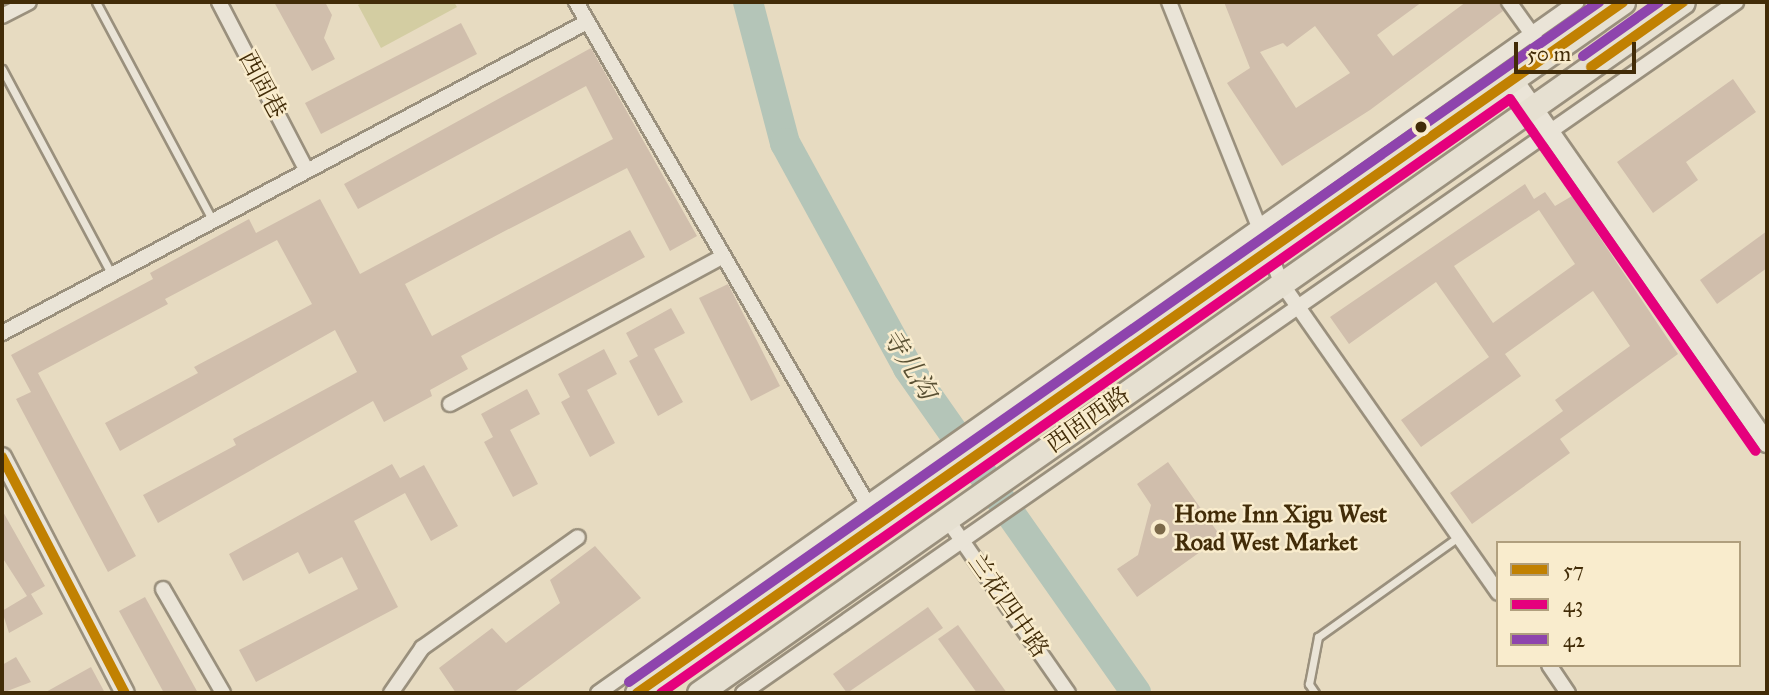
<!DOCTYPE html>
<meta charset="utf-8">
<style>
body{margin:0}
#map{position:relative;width:1769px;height:695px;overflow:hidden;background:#e7dbc1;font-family:"IM FELL Great Primer","Noto Serif SC",serif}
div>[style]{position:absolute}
.green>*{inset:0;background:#d3cda2}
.river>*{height:30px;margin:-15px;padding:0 15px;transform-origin:15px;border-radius:15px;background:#b4c5b8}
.building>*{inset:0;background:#d0beac}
.roads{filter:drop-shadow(2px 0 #9a907d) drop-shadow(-2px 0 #9a907d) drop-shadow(0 2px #9a907d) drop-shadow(0 -2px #9a907d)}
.service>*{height:7px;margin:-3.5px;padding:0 3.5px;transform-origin:3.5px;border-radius:3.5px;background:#eae4d7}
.minor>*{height:14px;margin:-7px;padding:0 7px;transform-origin:7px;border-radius:7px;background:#eae4d7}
.tertiary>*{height:18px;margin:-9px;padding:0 9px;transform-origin:9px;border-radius:9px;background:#eae4d7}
.primary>*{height:23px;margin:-11.5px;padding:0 11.5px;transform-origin:11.5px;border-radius:11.5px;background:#e6e0d1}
.bus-1>*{height:10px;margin:-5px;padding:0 5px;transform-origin:5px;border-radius:5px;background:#c18102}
.bus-2>*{height:10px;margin:-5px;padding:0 5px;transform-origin:5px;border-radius:5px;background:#e5007d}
.bus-3>*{height:10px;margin:-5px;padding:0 5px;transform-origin:5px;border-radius:5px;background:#8e44ad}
.dots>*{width:19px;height:19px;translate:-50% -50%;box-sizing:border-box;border:4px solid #f9eccd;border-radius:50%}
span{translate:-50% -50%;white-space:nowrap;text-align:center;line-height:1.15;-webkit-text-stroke:5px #f9eccd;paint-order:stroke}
.street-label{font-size:24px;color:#422c08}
.poi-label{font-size:24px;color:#422c08;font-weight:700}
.left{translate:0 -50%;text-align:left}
.water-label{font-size:26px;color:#595033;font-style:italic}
.frame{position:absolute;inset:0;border:4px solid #422c08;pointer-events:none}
.legend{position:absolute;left:1496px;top:541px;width:245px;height:126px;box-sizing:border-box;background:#f9eccd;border:2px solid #b09f7e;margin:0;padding:9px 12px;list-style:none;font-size:21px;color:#422c08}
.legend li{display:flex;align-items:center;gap:14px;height:35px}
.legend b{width:35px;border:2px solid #b09f7e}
.scale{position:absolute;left:1514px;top:42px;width:122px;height:32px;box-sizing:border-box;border:4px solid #422c08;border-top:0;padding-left:9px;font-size:21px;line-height:24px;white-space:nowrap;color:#422c08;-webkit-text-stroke:5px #f9eccd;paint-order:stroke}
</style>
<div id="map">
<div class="green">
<i style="clip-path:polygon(364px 2px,454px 2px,457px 7px,381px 48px,358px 5px)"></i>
</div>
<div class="river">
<i style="left:748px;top:2px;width:146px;rotate:75.3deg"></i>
<i style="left:785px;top:143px;width:256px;rotate:61.3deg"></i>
<i style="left:908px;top:368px;width:397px;rotate:54.9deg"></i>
</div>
<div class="building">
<i style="clip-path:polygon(274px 2px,325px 2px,332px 15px,324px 38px,335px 59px,312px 71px)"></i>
<i style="clip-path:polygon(evenodd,1224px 2px,1422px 2px,1377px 35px,1393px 56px,1466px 2px,1500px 2px,1503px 11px,1370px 110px,1282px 166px,1227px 83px,1250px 68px,1224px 2px,1315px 26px,1350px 73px,1296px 108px,1260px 52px,1283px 43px,1287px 47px,1315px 26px)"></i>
<i style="clip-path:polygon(461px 23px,477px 54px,321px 134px,305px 103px)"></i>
<i style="clip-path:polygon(591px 48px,697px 236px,670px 251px,627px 168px,501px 233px,405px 284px,432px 336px,630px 230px,645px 257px,461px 356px,468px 369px,430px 390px,432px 396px,384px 422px,373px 401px,158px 523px,143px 495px,236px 445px,233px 439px,357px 372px,335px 330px,120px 451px,105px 423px,198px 373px,194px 367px,312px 304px,277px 240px,165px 299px,168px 304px,38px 373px,136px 556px,108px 572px,16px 399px,31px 392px,11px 355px,153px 279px,150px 273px,249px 219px,256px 233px,320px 199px,360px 274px,613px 139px,586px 86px,358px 209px,344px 184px)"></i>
<i style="clip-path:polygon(1733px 79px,1756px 112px,1686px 162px,1698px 180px,1653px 213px,1617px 162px)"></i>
<i style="clip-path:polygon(evenodd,1525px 184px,1534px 199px,1545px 192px,1555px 206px,1572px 196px,1678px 354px,1560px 439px,1570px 453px,1472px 524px,1450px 493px,1563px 411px,1555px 400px,1630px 346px,1593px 291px,1505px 354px,1521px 376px,1421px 447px,1401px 420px,1489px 357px,1436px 282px,1349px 344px,1330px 317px,1525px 184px,1539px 210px,1575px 264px,1493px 323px,1454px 266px,1539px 210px)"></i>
<i style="clip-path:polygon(1767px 231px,1767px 268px,1717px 304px,1700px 280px)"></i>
<i style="clip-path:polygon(728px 284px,780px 386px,751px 401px,699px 298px)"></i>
<i style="clip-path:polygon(671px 308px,685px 333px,654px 349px,683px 402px,658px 416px,629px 361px,638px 356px,626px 333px)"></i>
<i style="clip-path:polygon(604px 349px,617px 374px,587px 390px,615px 443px,590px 457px,561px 402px,570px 397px,558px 374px)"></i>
<i style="clip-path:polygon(527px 389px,540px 414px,510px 430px,538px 484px,513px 497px,484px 442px,493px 437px,481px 414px)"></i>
<i style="clip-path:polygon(1168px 462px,1221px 537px,1137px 597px,1117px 569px,1138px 555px,1151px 505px,1137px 484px)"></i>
<i style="clip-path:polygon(392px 464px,400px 478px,424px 465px,458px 526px,431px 541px,405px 493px,354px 521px,398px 607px,256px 682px,239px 650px,358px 589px,342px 557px,309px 574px,298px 552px,243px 581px,229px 554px)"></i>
<i style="clip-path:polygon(2px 510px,45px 586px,31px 594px,43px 614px,9px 633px,2px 611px,27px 596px,2px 557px)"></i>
<i style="clip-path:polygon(595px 546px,641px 598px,513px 693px,456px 693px,439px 668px,492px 628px,506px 643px,560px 603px,550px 580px)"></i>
<i style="clip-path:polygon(145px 597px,198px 693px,164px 693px,119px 611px)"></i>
<i style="clip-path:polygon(928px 607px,943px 628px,847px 693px,833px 674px)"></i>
<i style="clip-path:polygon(958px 625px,1007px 693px,977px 693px,938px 639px)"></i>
<i style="clip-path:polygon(16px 657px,31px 682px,2px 693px,2px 665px)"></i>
<i style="clip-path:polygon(91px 667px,105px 693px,44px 693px)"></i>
</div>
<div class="roads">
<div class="service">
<i style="left:96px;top:2px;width:246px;rotate:61.9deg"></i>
<i style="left:2px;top:69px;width:231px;rotate:61.9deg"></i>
<i style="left:1315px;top:693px;width:11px;rotate:-124deg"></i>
<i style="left:1309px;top:684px;width:48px;rotate:-79.2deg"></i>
<i style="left:1318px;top:637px;width:172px;rotate:-35.5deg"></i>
</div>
<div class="minor">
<i style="left:219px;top:2px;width:188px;rotate:62.5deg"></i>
<i style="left:576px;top:2px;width:587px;rotate:59.86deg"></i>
<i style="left:1169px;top:2px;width:304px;rotate:68.2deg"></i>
<i style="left:1282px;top:284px;width:377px;rotate:55deg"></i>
<i style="left:1509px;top:2px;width:65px;rotate:54.4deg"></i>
<i style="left:2px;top:16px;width:30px;rotate:-27deg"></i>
<i style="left:2px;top:333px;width:663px;rotate:-28deg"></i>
<i style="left:450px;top:404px;width:309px;rotate:-28.4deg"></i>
<i style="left:947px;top:519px;width:212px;rotate:55.2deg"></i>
<i style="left:163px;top:589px;width:120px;rotate:60deg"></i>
<i style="left:1549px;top:665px;width:34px;rotate:56deg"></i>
<i style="left:391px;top:693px;width:55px;rotate:-55.4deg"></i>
<i style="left:422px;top:648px;width:191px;rotate:-35.4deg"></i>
<i style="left:598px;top:693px;width:1198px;rotate:-35.22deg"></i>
<i style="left:743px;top:693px;width:1210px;rotate:-34.83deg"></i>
</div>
<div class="tertiary">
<i style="left:1513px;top:79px;width:444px;rotate:55.1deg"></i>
<i style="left:2px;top:457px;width:266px;rotate:62.5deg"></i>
</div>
<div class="primary">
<i style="left:637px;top:693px;width:1204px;rotate:-35.02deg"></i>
<i style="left:699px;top:693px;width:1202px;rotate:-35.08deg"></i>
</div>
</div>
<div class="bus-1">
<i style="left:1591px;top:67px;width:113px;rotate:-35.2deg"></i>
<i style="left:2px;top:457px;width:266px;rotate:62.5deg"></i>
<i style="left:637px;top:693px;width:1204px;rotate:-35.02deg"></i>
</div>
<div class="bus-2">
<i style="left:661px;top:693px;width:1036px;rotate:-34.98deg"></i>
<i style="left:1510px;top:99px;width:429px;rotate:55.1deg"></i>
</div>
<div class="bus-3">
<i style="left:1583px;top:56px;width:93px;rotate:-35.4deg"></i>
<i style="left:629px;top:682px;width:1185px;rotate:-35.03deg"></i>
</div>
<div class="dots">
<i style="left:1421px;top:127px;background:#422c08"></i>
<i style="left:1160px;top:529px;background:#7c6949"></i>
</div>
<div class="street-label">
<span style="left:262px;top:85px;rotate:62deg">西固巷</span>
<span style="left:1088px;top:420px;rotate:-35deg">西固西路</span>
<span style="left:1008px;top:606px;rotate:55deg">兰花四中路</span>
</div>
<div class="poi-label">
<span class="left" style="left:1174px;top:529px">Home Inn Xigu West<br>Road West Market</span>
</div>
<div class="water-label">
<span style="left:909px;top:364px;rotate:58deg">寺儿沟</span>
</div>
<div class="frame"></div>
<ul class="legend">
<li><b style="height:9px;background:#c18102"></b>57</li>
<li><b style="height:9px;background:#e5007d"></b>43</li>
<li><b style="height:9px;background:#8e44ad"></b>42</li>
</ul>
<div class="scale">50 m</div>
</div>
